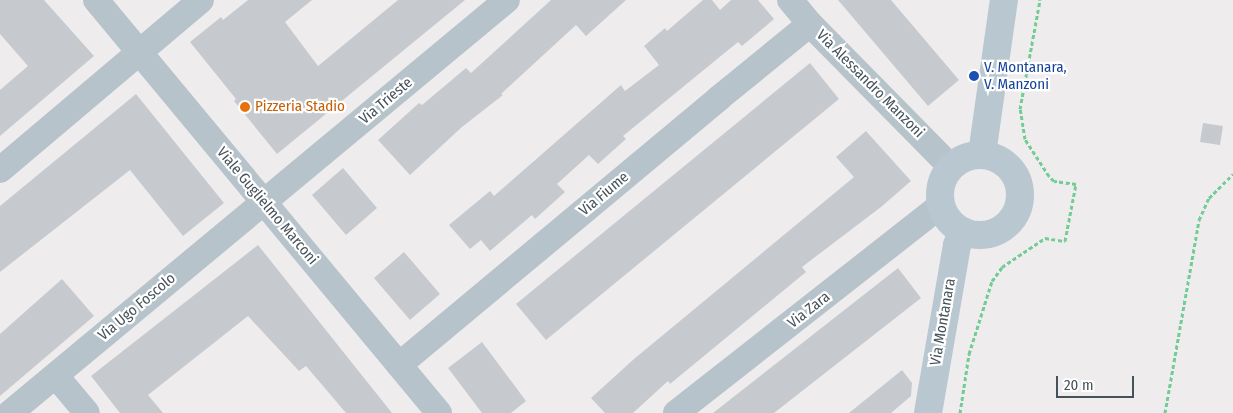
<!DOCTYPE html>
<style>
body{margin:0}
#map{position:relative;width:1233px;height:413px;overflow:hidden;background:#efeced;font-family:"Fira Sans Condensed",sans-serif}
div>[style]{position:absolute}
.building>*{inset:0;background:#c6cacf}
.path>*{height:3px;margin-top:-1.5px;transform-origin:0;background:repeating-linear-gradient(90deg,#71cc95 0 4px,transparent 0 6.5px)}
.minor>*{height:26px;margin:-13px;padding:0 13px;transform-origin:13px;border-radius:13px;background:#b7c3ca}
.secondary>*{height:28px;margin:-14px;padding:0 14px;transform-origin:14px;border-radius:14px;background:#b9c7d1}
.secondary>.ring{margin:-14px;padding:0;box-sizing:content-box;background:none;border:28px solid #b9c7d1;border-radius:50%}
.dots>*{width:14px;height:14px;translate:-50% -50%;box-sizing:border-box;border:2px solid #fff;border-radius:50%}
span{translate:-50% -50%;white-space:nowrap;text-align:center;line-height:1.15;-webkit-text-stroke:4.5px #fff;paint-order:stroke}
.transit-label{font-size:15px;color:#164399}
.left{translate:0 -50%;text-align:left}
.street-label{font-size:15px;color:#45525a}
.food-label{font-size:15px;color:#c56008}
.scale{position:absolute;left:1056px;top:376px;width:78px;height:22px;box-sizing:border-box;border:2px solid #45525a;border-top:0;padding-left:6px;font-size:15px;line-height:18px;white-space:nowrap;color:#45525a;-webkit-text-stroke:4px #fff;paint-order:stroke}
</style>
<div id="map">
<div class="building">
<i style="clip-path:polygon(0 0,44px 0,94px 56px,0 136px,0 90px,28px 66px,0 34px)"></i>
<i style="clip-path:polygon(248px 0,312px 0,285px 22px,318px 66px,398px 0,465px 0,277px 154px,234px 101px,236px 99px,190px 42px,221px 17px,223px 20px)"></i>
<i style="clip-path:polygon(551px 0,626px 0,586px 36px,576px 25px,501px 94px,503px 95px,462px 127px,410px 175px,378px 140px,419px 103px,422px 105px,466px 68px,471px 73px)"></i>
<i style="clip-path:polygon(703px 0,712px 0,720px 10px,731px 0,758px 0,774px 19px,742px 46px,738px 42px,623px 136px,626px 139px,598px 164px,589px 155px,557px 184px,565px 192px,535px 219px,532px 215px,490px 251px,481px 240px,470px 249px,449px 225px,490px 191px,494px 196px,621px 85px,625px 91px,659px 65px,644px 46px,665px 28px,667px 31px)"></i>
<i style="clip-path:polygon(838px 0,891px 0,959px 80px,928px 106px)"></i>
<i style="clip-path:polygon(810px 63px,839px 99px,546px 340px,516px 304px)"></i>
<i style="clip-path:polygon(136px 94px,224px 203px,183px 236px,130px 170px,0 272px,0 206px)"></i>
<i style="clip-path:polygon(1203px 123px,1223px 126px,1220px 145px,1200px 142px)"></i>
<i style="clip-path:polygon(866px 131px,911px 181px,881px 207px,802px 267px,806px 272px,670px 384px,668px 381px,633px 413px,605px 413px,591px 398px,634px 359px,854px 177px,836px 157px)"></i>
<i style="clip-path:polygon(343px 168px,377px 208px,346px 235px,312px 195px)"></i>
<i style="clip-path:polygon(258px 245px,392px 413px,346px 413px,306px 366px,299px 371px,248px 316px,148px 395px,163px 413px,120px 413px,91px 376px)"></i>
<i style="clip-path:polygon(404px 252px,440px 294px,410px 320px,374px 278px)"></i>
<i style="clip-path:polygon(898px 268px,921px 298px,774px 413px,713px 413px)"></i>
<i style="clip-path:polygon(62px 279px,94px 316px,0 396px,0 334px)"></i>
<i style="clip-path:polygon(482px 342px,526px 401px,511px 413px,482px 413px,448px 368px)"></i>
<i style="clip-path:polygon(902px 370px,912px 383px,911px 396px,891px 413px,849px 413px)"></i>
</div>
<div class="path">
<i style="left:960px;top:413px;width:60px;rotate:-81.3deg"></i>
<i style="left:969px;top:354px;width:77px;rotate:-72.5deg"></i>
<i style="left:992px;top:281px;width:17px;rotate:-54deg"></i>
<i style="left:1002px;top:267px;width:52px;rotate:-34deg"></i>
<i style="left:1045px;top:238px;width:20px;rotate:9deg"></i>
<i style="left:1065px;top:241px;width:58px;rotate:-79.1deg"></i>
<i style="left:1076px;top:184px;width:22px;rotate:-172deg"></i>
<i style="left:1054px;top:181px;width:7px;rotate:-135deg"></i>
<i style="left:1049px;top:176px;width:44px;rotate:-123deg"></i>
<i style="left:1025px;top:139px;width:30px;rotate:-99deg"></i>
<i style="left:1020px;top:109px;width:111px;rotate:-79.6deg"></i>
<i style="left:1165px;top:413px;width:196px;rotate:-80deg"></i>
<i style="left:1199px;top:220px;width:24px;rotate:-66deg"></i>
<i style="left:1209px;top:198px;width:34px;rotate:-45deg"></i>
</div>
<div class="minor">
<i style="left:96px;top:0;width:537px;rotate:50.29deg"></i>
<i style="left:790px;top:0;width:31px;rotate:50deg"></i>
<i style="left:810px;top:24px;width:201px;rotate:45.4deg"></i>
<i style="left:0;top:170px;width:263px;rotate:-40.2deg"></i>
<i style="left:399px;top:365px;width:417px;rotate:-39.8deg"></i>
<i style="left:719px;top:98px;width:117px;rotate:-39.1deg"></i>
<i style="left:56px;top:376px;width:48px;rotate:50deg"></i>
<i style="left:10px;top:413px;width:646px;rotate:-39.73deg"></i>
<i style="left:676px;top:413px;width:337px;rotate:-38.1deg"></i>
</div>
<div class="secondary">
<i style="left:982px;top:154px;width:156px;rotate:-81.9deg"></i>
<i class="ring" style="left:940px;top:155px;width:52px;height:52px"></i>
<i style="left:928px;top:413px;width:170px;rotate:-80.2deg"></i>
<i style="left:957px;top:245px;width:15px;rotate:-67deg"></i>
</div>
<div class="dots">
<i style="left:974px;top:76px;background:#1a4fb4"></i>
<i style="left:245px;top:107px;background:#e8710a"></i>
</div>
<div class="transit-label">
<span class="left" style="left:984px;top:76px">V. Montanara,<br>V. Manzoni</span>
</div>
<div class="street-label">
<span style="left:870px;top:84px;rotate:45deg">Via Alessandro Manzoni</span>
<span style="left:386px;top:101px;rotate:-40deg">Via Trieste</span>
<span style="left:604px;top:194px;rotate:-40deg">Via Fiume</span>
<span style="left:267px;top:206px;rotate:50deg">Viale Guglielmo Marconi</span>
<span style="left:137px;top:307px;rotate:-40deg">Via Ugo Foscolo</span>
<span style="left:809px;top:310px;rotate:-38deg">Via Zara</span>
<span style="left:943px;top:322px;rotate:-80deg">Via Montanara</span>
</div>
<div class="food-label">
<span class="left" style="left:255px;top:107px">Pizzeria Stadio</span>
</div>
<div class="scale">20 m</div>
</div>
